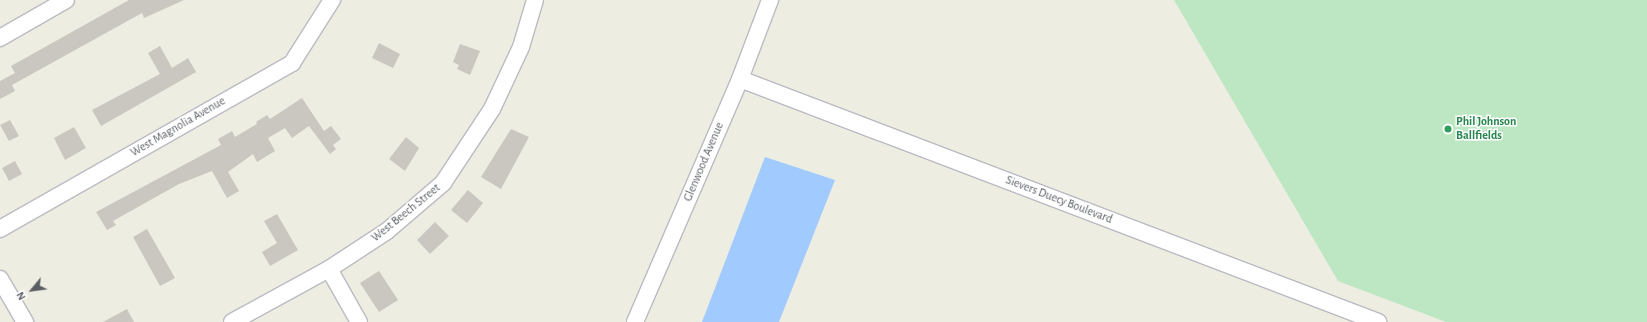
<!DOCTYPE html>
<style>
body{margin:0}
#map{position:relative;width:1647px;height:322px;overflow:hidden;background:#eeede2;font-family:"Alegreya Sans",sans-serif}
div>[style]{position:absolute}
.green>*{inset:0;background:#bde7c2}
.water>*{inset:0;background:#a1caff}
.building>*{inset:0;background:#c9c7bf}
.roads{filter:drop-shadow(1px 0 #babbc2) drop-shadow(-1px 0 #babbc2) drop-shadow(0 1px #babbc2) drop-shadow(0 -1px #babbc2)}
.minor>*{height:16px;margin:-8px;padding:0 8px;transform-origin:8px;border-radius:8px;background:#fff}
.dots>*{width:11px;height:11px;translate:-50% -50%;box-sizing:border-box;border:2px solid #fff;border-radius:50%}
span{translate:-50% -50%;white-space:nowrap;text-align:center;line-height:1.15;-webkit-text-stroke:3px #fff;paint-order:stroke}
.leisure-label{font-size:12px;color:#27864d;font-weight:700}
.left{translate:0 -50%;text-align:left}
.street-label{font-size:12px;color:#5a5d64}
.north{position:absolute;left:12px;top:270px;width:40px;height:40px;-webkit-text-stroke:3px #fff;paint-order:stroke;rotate:241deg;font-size:11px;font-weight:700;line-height:16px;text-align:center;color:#5a5d64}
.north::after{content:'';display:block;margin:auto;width:14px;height:18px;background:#5a5d64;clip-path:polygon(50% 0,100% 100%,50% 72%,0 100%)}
</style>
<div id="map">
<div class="green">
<i style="clip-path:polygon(1174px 0,1647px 0,1647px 322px,1446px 322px,1338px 281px)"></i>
</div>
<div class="water">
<i style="clip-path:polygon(765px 157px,835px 180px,779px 322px,702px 322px)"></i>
</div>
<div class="building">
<i style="clip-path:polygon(129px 0,184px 0,144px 18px,142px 13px,12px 85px,15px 91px,0 99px,0 81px,15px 73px,11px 66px)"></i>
<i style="clip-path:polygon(379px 43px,400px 54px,393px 68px,372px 58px)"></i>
<i style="clip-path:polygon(460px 44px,480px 51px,470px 75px,457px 69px,459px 65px,453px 62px)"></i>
<i style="clip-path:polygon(160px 46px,172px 68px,188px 58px,196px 72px,101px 126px,92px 110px,160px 74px,148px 53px)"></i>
<i style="clip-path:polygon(302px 98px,324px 131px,331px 126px,341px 139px,333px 145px,336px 149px,330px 154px,309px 126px,292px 138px,285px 128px,268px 138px,275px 151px,257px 162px,253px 154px,228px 172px,239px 191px,227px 198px,212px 171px,179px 184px,113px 221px,116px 225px,107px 230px,96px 212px,221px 145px,218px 139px,232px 131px,235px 137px,257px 124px,256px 122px,267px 115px,270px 119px)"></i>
<i style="clip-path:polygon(10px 120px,19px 136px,9px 141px,0 125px)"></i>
<i style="clip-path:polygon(74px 127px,86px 148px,65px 160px,54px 138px)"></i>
<i style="clip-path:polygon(511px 129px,529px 137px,501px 189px,481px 177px)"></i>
<i style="clip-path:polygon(406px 137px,419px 148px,405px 171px,389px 159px)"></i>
<i style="clip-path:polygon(15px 161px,22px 174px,9px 181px,2px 168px)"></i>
<i style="clip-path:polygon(468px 190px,483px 203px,467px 223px,451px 210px)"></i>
<i style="clip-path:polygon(277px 214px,298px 250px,270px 266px,262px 252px,277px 243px,264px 221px)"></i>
<i style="clip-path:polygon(435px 222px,449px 236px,430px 254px,417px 240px)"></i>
<i style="clip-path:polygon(147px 229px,175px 278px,160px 286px,133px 237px)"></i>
<i style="clip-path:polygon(379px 271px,398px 300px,379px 312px,360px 283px)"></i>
<i style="clip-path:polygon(127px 309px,134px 322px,103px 322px)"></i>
</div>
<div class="roads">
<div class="minor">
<i style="left:0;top:38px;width:76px;rotate:-29.9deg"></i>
<i style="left:740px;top:79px;width:683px;rotate:20.85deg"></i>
<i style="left:0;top:229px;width:336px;rotate:-29.6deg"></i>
<i style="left:292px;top:63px;width:75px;rotate:-57.6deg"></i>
<i style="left:329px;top:269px;width:61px;rotate:60.5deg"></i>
<i style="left:0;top:279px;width:50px;rotate:59.8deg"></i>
<i style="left:232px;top:322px;width:111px;rotate:-28.7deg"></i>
<i style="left:329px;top:269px;width:69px;rotate:-33.2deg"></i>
<i style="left:387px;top:231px;width:74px;rotate:-40.6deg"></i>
<i style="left:443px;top:183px;width:89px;rotate:-56.5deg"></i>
<i style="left:492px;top:109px;width:68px;rotate:-64.9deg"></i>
<i style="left:521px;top:47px;width:49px;rotate:-73.4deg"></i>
<i style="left:635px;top:322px;width:265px;rotate:-66.6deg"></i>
<i style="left:740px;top:79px;width:85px;rotate:-69.2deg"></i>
</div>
</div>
<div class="dots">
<i style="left:1448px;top:129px;background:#2e9e5b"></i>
</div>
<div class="leisure-label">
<span class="left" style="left:1456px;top:129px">Phil Johnson<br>Ballfields</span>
</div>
<div class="street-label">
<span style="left:178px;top:127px;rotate:-30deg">West Magnolia Avenue</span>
<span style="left:704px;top:162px;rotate:-67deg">Glenwood Avenue</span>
<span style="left:1059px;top:200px;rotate:21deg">Sievers Duecy Boulevard</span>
<span style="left:406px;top:213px;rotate:-39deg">West Beech Street</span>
</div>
<div class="north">N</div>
</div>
